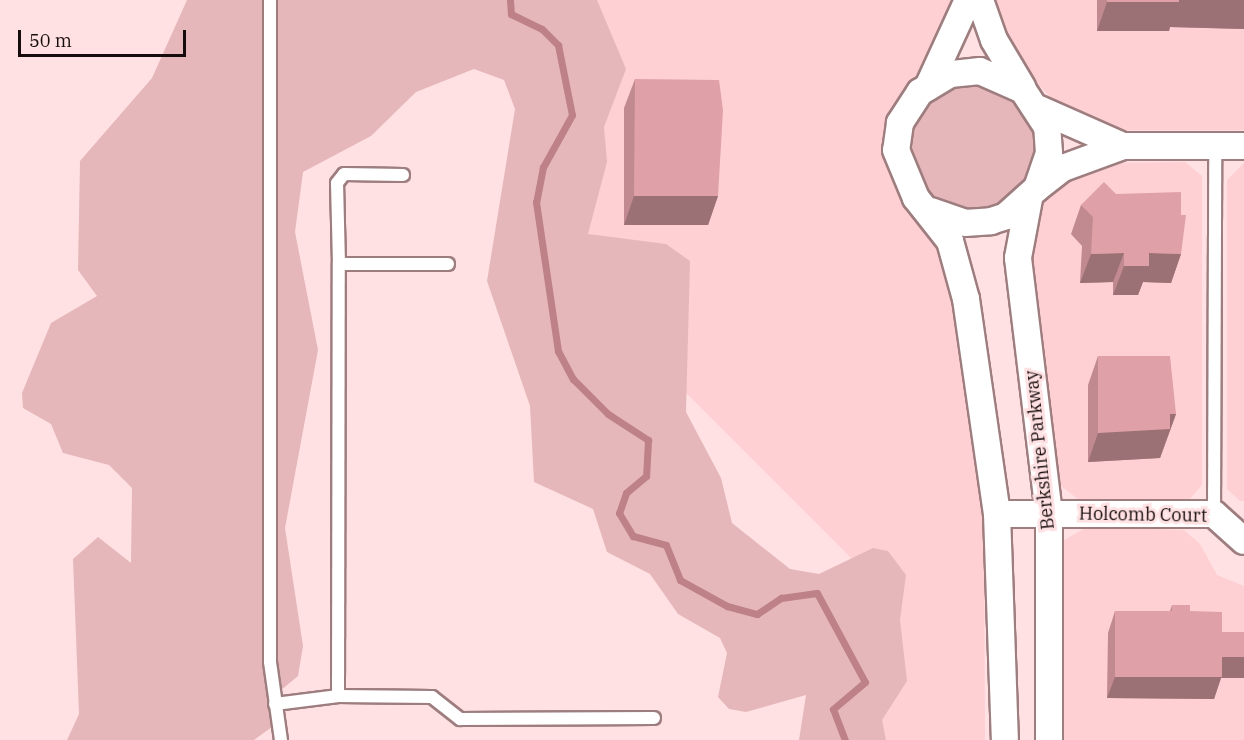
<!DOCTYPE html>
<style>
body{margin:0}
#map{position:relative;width:1244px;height:740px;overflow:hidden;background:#ffe1e3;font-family:"IBM Plex Serif",serif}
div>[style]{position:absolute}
.built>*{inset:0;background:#fed0d4}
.green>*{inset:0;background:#e5b7bb}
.round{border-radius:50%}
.stream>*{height:7px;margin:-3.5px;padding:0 3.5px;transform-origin:3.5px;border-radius:3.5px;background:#bd8187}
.roads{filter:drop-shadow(2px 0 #9e7d7f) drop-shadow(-2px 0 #9e7d7f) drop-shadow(0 2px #9e7d7f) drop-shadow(0 -2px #9e7d7f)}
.service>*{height:12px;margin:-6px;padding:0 6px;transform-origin:6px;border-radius:6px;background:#fff}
.minor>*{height:26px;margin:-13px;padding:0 13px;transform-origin:13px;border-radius:13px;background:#fff}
.wall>*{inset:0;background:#c08a90}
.shaded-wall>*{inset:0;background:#9c7175}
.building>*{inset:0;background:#dfa1a7}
span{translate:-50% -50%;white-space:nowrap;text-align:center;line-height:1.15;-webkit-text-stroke:6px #ffe1e3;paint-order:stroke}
.street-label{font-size:18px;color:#170c0d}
.scale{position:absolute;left:18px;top:30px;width:168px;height:27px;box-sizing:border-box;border:3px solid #170c0d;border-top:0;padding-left:8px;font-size:18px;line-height:21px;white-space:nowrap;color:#170c0d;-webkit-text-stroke:4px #ffe1e3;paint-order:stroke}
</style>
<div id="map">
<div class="built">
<i style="clip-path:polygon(594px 0,958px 0,927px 66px,894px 111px,887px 161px,900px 193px,948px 257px,984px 508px,985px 740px,877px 740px,878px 585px,587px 294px)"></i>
<i style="clip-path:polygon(990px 0,1244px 0,1244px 130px,1111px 130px,1061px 109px,1013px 57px)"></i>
<i style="clip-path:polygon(1104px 163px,1185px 162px,1202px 176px,1202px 485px,1189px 500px,1079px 500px,1056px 482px,1027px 270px,1038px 206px,1059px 182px)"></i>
<i style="clip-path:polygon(1244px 163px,1244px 501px,1240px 501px,1227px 489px,1227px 180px)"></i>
<i style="clip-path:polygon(1087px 527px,1184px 530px,1200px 544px,1217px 575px,1244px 586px,1244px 740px,1057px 740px,1061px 542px)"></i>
</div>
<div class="green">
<i style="clip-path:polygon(187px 0,597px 0,626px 69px,604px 127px,607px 162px,588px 234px,666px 244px,690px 261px,686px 412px,721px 478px,732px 523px,790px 569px,819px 574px,873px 548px,888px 551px,906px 575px,900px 620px,907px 681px,882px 720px,886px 740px,799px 740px,806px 695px,746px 712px,729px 709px,718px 697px,727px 653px,720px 638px,678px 614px,650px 574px,607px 552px,593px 509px,534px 482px,530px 406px,487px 281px,515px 109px,504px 80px,474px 69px,416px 92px,371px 136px,303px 172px,295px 232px,318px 350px,285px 528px,303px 646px,298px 676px,274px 696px,272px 727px,254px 740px,67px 740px,79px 714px,73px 559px,98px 537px,131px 563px,132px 488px,109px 465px,63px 453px,51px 424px,23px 408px,22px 393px,51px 323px,97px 296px,78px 270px,80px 161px,152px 78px)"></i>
<i class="round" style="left:910px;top:83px;width:128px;height:128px"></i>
</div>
<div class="stream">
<i style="left:510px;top:0;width:14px;rotate:86deg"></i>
<i style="left:511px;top:14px;width:34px;rotate:26deg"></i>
<i style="left:542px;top:29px;width:23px;rotate:45deg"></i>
<i style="left:558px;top:45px;width:71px;rotate:78.7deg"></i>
<i style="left:572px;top:115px;width:60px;rotate:119.1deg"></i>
<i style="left:543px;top:167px;width:36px;rotate:101deg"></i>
<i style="left:536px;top:202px;width:151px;rotate:81.6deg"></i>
<i style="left:558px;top:351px;width:32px;rotate:62deg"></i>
<i style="left:573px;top:379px;width:49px;rotate:45deg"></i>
<i style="left:608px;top:414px;width:48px;rotate:33deg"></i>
<i style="left:648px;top:440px;width:36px;rotate:93deg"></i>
<i style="left:646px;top:476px;width:26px;rotate:140deg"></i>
<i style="left:626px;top:493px;width:21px;rotate:109deg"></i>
<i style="left:619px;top:513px;width:27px;rotate:59deg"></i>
<i style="left:633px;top:536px;width:34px;rotate:15deg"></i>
<i style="left:666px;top:545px;width:38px;rotate:68deg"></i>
<i style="left:680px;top:580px;width:54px;rotate:29deg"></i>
<i style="left:727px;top:606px;width:31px;rotate:15deg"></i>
<i style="left:757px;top:614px;width:29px;rotate:-34deg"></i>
<i style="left:781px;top:598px;width:36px;rotate:-8deg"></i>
<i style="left:817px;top:593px;width:101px;rotate:61.7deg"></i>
<i style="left:865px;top:682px;width:42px;rotate:139.8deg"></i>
<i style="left:833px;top:709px;width:33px;rotate:69deg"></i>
</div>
<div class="roads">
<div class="service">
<i style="left:270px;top:0;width:662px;rotate:90deg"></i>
<i style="left:270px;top:662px;width:79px;rotate:82deg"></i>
<i style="left:339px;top:264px;width:81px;rotate:-91.4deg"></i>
<i style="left:337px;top:183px;width:11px;rotate:-52deg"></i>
<i style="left:344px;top:174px;width:59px;rotate:1deg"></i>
<i style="left:1214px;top:514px;width:368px;rotate:-89.8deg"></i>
<i style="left:338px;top:696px;width:432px;rotate:-89.9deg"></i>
<i style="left:339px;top:264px;width:109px"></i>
<i style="left:275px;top:704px;width:64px;rotate:-7.2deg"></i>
<i style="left:338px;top:696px;width:94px;rotate:0.6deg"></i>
<i style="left:432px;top:697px;width:36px;rotate:38deg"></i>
<i style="left:460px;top:719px;width:194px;rotate:-0.3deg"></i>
</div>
<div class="minor">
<i style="left:980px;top:0;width:42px;rotate:70.7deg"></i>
<i style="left:994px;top:40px;width:55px;rotate:59.2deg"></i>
<i style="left:928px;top:87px;width:96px;rotate:-65.3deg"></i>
<i style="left:1039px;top:109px;width:92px;rotate:23.8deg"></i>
<i style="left:1037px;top:188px;width:33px;rotate:-38deg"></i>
<i style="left:1063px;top:168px;width:64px;rotate:-20.1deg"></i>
<i style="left:1123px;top:146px;width:121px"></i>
<i style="left:1029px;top:199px;width:60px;rotate:100.6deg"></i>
<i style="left:1018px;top:258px;width:258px;rotate:83.1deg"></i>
<i style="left:1049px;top:514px;width:226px;rotate:90deg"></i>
<i style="left:931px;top:211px;width:36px;rotate:19deg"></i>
<i style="left:965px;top:223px;width:26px;rotate:-4deg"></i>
<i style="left:991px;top:221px;width:16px;rotate:-18deg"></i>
<i style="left:1006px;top:216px;width:42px;rotate:-42.1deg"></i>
<i style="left:1037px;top:188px;width:37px;rotate:-71deg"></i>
<i style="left:1049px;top:153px;width:26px;rotate:-94deg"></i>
<i style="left:1047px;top:127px;width:44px;rotate:-123deg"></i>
<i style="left:1023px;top:90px;width:47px;rotate:-156.2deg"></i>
<i style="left:980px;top:71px;width:30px;rotate:174deg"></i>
<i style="left:950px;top:74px;width:35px;rotate:149deg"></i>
<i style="left:920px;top:92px;width:37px;rotate:123deg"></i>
<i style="left:900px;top:123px;width:27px;rotate:98deg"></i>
<i style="left:896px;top:150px;width:52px;rotate:67.4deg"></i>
<i style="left:916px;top:198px;width:55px;rotate:51.7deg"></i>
<i style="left:950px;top:241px;width:60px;rotate:74.6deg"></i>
<i style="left:966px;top:299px;width:217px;rotate:81.8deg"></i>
<i style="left:997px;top:514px;width:226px;rotate:88deg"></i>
<i style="left:997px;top:514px;width:217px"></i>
<i style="left:1214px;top:514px;width:40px;rotate:42deg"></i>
</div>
</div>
<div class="wall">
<i style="clip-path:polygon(1097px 0,1244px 0,1244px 29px,1170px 27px,1169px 31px,1097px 31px)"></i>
<i style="clip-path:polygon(635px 79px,718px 196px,708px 225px,624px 225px,624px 108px)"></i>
<i style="clip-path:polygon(1116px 194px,1181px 254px,1171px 283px,1143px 282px,1138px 295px,1113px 295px,1113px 282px,1080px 283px,1082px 246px,1071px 234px,1081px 205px)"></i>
<i style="clip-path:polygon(1098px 356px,1176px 414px,1160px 458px,1088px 462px,1088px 385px)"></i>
<i style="clip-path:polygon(1172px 605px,1190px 611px,1222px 632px,1244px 678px,1221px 678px,1214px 699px,1107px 698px,1108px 633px,1115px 611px,1170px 611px)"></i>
</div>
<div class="shaded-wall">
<i style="clip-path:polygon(1178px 0,1244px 0,1244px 29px,1170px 27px,1169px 31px,1097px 31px,1107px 2px)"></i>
<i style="clip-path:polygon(634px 196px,718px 196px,708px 225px,624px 225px)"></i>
<i style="clip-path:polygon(1124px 253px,1113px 282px,1080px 283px,1091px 254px)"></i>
<i style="clip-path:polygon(1149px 253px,1181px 254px,1171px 283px,1143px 282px,1138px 295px,1113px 295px,1124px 266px)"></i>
<i style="clip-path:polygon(1170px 414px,1176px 414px,1160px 458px,1088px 462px,1098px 433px)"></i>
<i style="clip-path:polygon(1222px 657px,1244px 657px,1244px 678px,1221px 678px,1214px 699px,1107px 698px,1115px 677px)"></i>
</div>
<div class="building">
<i style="clip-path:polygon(1107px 0,1179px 0,1179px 2px,1107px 2px)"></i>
<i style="clip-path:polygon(635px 79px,719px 80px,723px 110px,718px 196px,634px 196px)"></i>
<i style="clip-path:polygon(1104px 182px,1116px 194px,1181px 192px,1181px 215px,1186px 215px,1181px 254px,1149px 253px,1149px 266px,1124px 266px,1124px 253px,1091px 254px,1093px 217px,1081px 205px)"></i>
<i style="clip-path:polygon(1098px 356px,1170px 356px,1176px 414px,1170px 414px,1170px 429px,1098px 433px)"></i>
<i style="clip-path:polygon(1172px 605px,1190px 605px,1190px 611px,1222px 612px,1222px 632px,1244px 632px,1244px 657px,1222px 657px,1222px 677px,1115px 677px,1115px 611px,1172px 611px)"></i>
</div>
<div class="street-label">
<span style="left:1040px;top:450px;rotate:-96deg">Berkshire Parkway</span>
<span style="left:1143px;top:515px;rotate:1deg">Holcomb Court</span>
</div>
<div class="scale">50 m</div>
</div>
